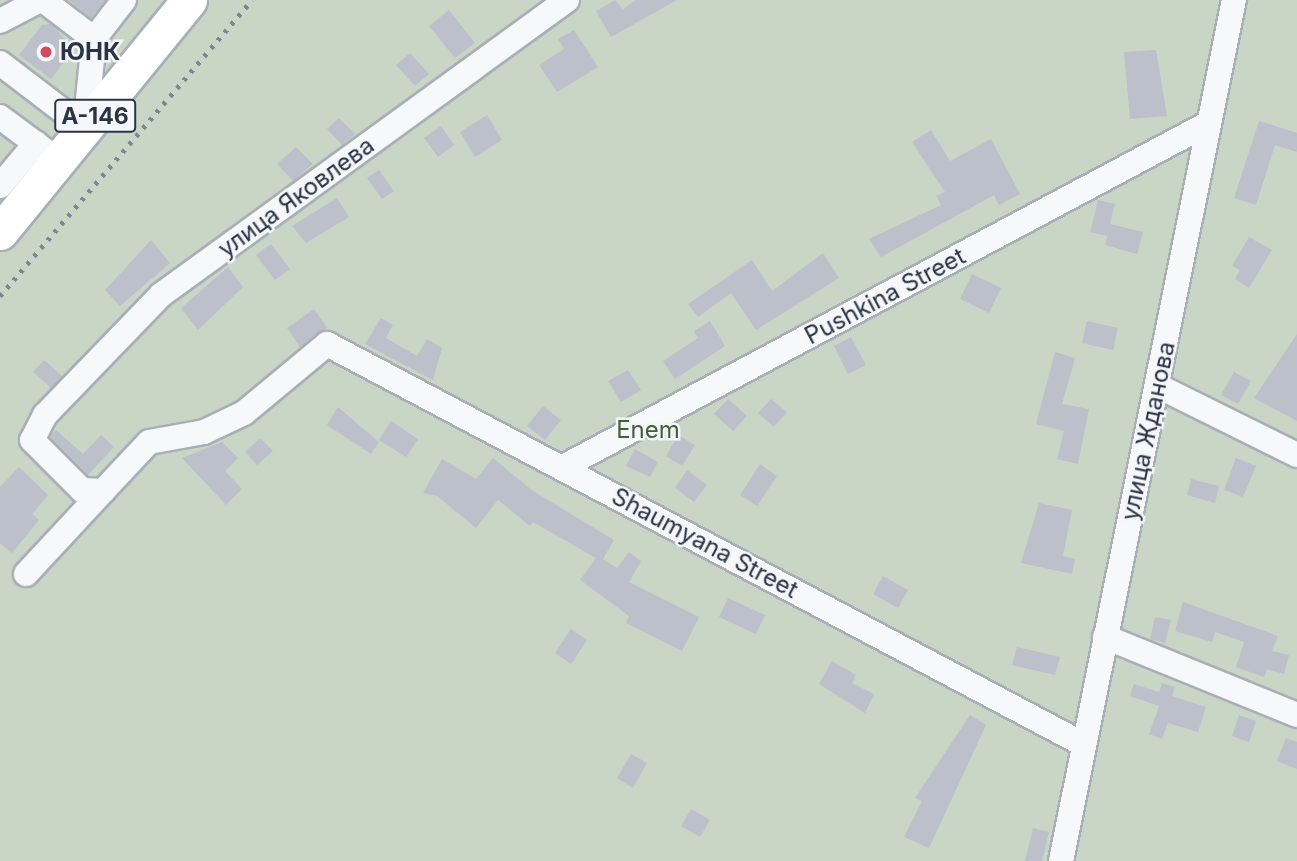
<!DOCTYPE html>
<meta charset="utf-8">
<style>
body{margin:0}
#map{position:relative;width:1297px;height:861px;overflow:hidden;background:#e4e7ec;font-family:Inter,sans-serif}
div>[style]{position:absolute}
.green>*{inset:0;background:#c9d6c5}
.building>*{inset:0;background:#bbc0ca}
.roads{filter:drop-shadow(2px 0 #a9aeb7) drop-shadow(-2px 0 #a9aeb7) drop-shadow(0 2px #a9aeb7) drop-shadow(0 -2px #a9aeb7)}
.minor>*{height:24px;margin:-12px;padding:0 12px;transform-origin:12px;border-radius:12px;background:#f7f8fa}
.highway>*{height:35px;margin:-17.5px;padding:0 17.5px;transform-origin:17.5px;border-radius:17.5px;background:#fff}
.rail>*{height:5px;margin-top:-2.5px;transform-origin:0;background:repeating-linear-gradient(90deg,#7d8696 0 3.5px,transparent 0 10.5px)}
.dots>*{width:19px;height:19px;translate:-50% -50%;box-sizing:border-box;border:4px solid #f4f6f9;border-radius:50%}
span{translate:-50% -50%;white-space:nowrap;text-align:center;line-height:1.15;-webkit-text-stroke:5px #f4f6f9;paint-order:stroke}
.shield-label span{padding:2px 5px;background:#f4f6f9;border:2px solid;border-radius:5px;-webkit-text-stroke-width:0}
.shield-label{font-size:23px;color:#2b3445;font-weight:700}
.poi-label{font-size:24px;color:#2b3445;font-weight:700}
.left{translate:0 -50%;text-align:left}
.street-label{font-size:24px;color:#2b3445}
.park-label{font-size:24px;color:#3f6138}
</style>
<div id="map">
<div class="green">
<i style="clip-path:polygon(0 0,1297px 0,1297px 861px,0 861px)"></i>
</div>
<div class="building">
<i style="clip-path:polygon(69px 0,105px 0,91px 18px)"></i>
<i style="clip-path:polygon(615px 0,623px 9px,636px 0,677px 0,611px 37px,596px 11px)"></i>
<i style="clip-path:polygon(449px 10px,475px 43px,455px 58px,429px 26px)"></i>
<i style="clip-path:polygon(51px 24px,74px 49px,51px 79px,19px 55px,42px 25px)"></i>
<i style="clip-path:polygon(574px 30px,598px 67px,557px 92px,539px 65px,564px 49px,558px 39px)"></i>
<i style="clip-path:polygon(1156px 50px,1167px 116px,1130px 119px,1124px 52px)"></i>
<i style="clip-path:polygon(410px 53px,429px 74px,415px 86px,396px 65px)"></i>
<i style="clip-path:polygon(487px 115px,502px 140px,475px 157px,460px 132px)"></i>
<i style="clip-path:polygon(339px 118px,355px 134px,342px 145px,327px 129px)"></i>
<i style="clip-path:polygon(1259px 121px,1297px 133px,1297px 152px,1275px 145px,1256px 205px,1234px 198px)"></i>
<i style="clip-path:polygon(441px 126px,454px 145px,438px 157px,424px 138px)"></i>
<i style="clip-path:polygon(931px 130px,950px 161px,991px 139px,1020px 194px,999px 205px,994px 195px,881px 257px,869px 239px,941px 205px,936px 196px,945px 192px,912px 142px)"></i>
<i style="clip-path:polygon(296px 147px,313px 164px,293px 181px,277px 164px)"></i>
<i style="clip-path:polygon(379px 170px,394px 191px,382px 199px,367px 178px)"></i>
<i style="clip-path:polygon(337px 198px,349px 217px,306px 243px,292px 226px)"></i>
<i style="clip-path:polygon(1098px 200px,1115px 204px,1110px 224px,1143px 232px,1137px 254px,1105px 245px,1109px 229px,1107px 236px,1090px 232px)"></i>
<i style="clip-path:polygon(1249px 237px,1272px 250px,1249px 288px,1235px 279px,1240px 270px,1232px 266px)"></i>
<i style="clip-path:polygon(151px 240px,170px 263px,120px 306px,105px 290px)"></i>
<i style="clip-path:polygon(271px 244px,290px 269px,275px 280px,256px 255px)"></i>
<i style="clip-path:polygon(823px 253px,839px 278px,756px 330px,731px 293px,698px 317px,688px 304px,752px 260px,772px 291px)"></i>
<i style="clip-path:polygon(228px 267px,243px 287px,198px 330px,181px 308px)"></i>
<i style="clip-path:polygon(972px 274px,1001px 288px,989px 313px,960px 299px)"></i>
<i style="clip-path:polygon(314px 309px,327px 328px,300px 347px,287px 328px)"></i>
<i style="clip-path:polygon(381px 318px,393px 325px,386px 338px,417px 356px,427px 339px,442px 348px,433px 380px,365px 344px)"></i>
<i style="clip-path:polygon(710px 321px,725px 346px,675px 379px,663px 361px,698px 338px,694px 331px)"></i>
<i style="clip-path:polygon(1087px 321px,1118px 328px,1113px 350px,1082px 343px)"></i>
<i style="clip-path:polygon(1297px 334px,1297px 421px,1254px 398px)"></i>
<i style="clip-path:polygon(851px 337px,866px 365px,848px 374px,834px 346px)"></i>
<i style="clip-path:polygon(1055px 352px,1075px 358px,1062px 404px,1089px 409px,1078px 464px,1057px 459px,1064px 431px,1036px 424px)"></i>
<i style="clip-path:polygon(44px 360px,62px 376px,51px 388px,33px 372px)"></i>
<i style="clip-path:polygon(628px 370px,641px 390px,621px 402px,608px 381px)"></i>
<i style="clip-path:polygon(1234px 372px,1251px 381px,1238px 404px,1221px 395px)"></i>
<i style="clip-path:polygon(728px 399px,747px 416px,733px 431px,714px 414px)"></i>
<i style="clip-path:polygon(771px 399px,787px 412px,774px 427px,758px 413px)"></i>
<i style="clip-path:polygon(543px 406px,561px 420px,545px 440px,527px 426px)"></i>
<i style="clip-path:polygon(338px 407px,379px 442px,371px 454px,327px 425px)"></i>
<i style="clip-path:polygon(391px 421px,418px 439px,406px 457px,379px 440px)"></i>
<i style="clip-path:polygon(56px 430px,83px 454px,101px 435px,114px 447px,88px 475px,50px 437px)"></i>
<i style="clip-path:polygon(678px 435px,695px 445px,682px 466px,666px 456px)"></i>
<i style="clip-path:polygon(260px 438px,273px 451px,257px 465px,245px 452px)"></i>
<i style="clip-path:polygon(222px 442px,238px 458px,225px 471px,242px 489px,226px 505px,182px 458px)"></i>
<i style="clip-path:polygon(635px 449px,658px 462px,650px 477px,626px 466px)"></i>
<i style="clip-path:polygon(493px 458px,533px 491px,614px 540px,603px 559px,617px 568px,629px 552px,641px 561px,629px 582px,699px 617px,682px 651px,626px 623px,629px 616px,580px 580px,596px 558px,533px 522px,530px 526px,498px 500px,476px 528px,437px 496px,423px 493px,442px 459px,476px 479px)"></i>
<i style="clip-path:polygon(1236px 458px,1256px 466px,1243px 497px,1224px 490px)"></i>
<i style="clip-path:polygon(760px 464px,777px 476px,757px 506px,740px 495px)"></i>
<i style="clip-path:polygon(19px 467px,48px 495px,32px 514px,39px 520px,12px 553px,0 543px,0 487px)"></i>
<i style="clip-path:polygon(687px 470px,707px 485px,694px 502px,675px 488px)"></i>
<i style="clip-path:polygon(1191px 479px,1219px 486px,1215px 503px,1187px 495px)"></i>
<i style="clip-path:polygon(1039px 503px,1072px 510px,1063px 556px,1075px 559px,1072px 574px,1021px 563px)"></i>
<i style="clip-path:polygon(883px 576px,908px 590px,898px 608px,873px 594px)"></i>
<i style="clip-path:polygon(728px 598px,765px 615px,756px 634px,719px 617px)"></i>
<i style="clip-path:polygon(1183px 602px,1278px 636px,1272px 651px,1289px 655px,1284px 674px,1267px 669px,1264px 677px,1236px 667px,1244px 642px,1215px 632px,1212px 642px,1175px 631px)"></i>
<i style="clip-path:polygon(1155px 617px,1171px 620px,1165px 643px,1150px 639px)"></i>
<i style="clip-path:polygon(571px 629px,587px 640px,571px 664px,555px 653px)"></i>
<i style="clip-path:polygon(1017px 647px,1060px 657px,1055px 675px,1012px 665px)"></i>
<i style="clip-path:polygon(832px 661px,856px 675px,852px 683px,874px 694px,865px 713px,819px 684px)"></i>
<i style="clip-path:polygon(1162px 683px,1175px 687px,1172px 696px,1206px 707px,1198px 732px,1168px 723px,1162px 739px,1149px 734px,1159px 706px,1130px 696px,1134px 684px,1159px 692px)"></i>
<i style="clip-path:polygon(970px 715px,986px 725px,929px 848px,904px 837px,922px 801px,915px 798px)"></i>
<i style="clip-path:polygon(1239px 715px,1256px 721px,1249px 742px,1232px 736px)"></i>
<i style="clip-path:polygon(1286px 738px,1297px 742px,1297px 769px,1277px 761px)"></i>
<i style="clip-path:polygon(631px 754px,647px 763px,633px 788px,617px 778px)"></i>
<i style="clip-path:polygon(691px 809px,710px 820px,700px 837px,681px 826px)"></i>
<i style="clip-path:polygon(1033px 828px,1049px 832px,1042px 861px,1025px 861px)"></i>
</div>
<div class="roads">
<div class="minor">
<i style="left:43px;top:0;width:64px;rotate:37.4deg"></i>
<i style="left:567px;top:0;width:502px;rotate:144deg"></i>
<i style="left:161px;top:295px;width:167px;rotate:134deg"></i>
<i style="left:45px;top:415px;width:28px;rotate:117deg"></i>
<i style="left:32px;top:440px;width:71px;rotate:45deg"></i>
<i style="left:82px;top:490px;width:21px;rotate:3deg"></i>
<i style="left:103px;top:491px;width:67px;rotate:-46.8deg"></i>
<i style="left:149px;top:442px;width:56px;rotate:-10.3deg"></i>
<i style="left:204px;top:432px;width:44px;rotate:-25.4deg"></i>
<i style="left:244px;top:413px;width:108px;rotate:-39.7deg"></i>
<i style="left:327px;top:344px;width:853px;rotate:27.89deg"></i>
<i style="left:0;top:21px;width:45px;rotate:-27.7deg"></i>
<i style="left:0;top:63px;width:107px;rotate:37.4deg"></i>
<i style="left:0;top:117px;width:74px;rotate:36.7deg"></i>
<i style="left:85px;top:128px;width:89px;rotate:-84.2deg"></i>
<i style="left:94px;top:39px;width:49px;rotate:-52.4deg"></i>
<i style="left:0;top:186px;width:56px;rotate:-50.1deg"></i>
<i style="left:1158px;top:386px;width:155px;rotate:26.4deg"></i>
<i style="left:563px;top:467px;width:730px;rotate:-28.04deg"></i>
<i style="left:26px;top:574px;width:113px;rotate:-47.1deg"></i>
<i style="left:1105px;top:637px;width:207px;rotate:22.1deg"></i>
<i style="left:1061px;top:861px;width:878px;rotate:-78.64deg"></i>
</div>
<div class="highway">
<i style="left:0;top:232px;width:299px;rotate:-50.8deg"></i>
</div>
</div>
<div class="rail">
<i style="left:0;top:296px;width:389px;rotate:-49.6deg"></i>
</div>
<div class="dots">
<i style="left:46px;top:52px;background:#d1495b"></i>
</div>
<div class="shield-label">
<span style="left:95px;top:116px">А-146</span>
</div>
<div class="poi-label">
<span class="left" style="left:60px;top:52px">ЮНК</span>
</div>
<div class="street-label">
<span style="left:296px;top:197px;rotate:-36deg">улица Яковлева</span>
<span style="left:885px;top:296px;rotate:-28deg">Pushkina Street</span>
<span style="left:1148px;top:431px;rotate:-78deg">улица Жданова</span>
<span style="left:705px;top:543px;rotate:28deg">Shaumyana Street</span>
</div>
<div class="park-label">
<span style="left:648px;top:430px">Enem</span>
</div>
</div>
